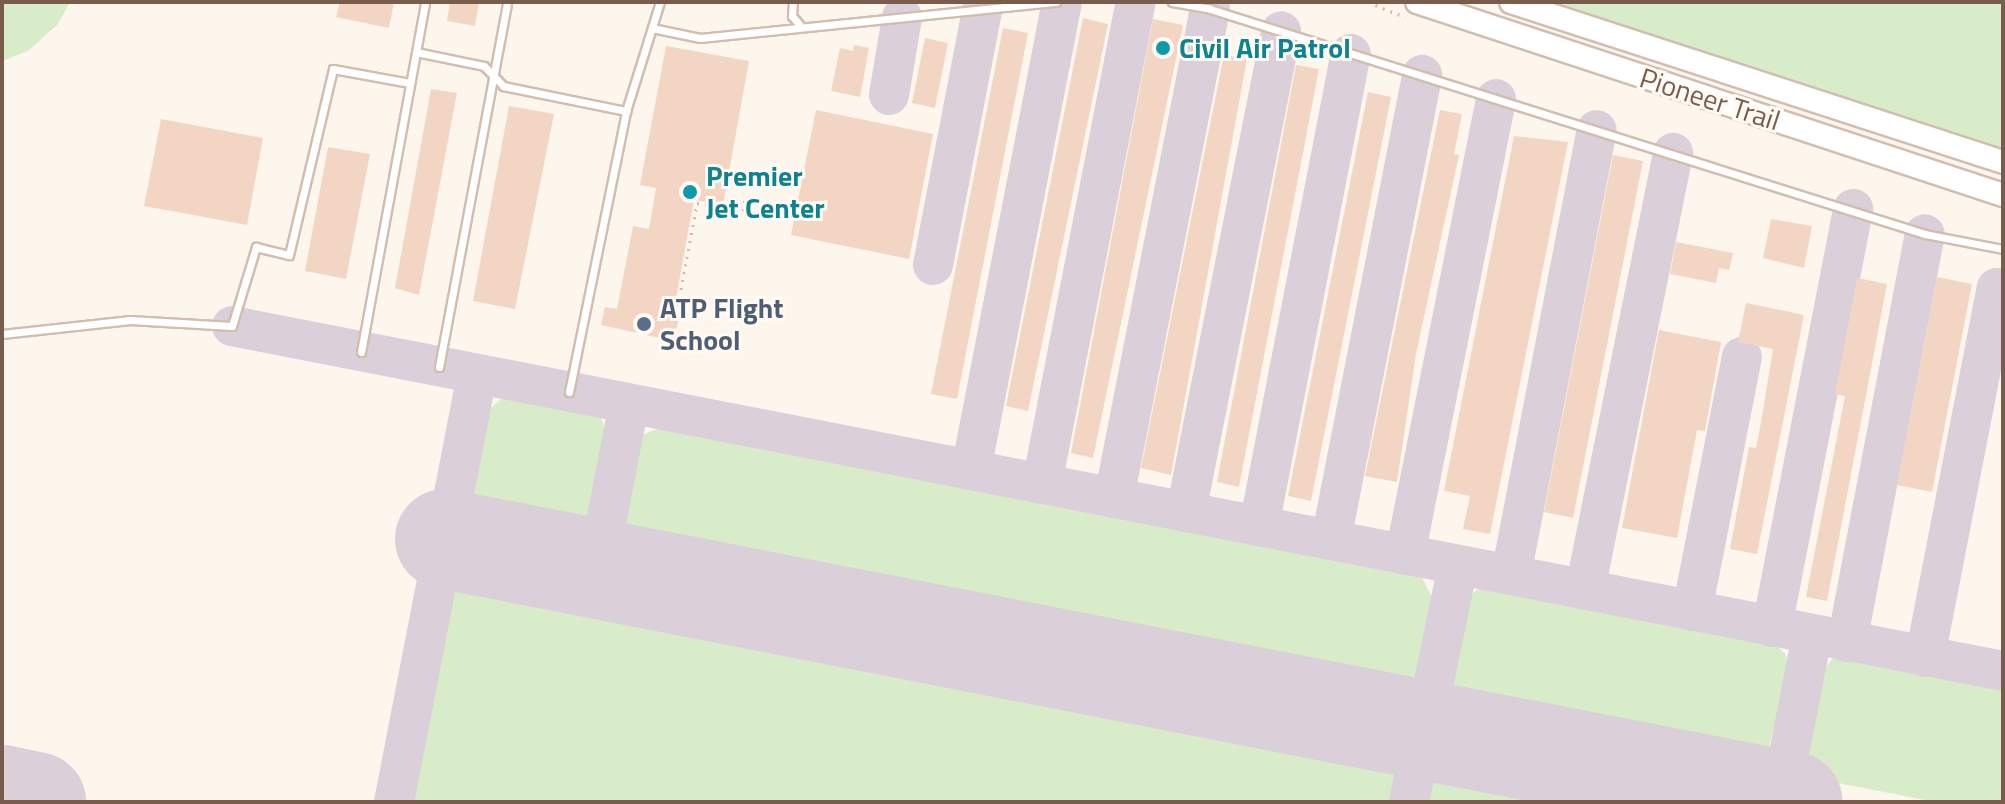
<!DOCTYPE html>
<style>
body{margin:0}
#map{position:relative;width:2005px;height:804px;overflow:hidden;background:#fdf6ec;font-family:"Titillium Web",sans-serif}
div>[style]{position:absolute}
.green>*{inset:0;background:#d8ecc9}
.taxiway>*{height:40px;margin:-20px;padding:0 20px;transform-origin:20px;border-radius:20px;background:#dbcfda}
.runway>*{height:100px;margin:-50px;padding:0 50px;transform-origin:50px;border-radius:50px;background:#dbcfda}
.building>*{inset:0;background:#f3d5c3}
.path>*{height:3px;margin-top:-1.5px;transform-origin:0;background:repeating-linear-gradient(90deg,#d9b8a5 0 2px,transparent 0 8px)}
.roads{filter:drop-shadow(2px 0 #d1beb0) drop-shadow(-2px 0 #d1beb0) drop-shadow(0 2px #d1beb0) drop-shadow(0 -2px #d1beb0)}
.lane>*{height:7px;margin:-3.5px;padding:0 3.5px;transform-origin:3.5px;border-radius:3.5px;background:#fff}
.secondary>*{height:22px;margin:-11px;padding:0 11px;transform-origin:11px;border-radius:11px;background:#fff}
.dots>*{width:22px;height:22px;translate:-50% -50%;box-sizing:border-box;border:4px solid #fffaf3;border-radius:50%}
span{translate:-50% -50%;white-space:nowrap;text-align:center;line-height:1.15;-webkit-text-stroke:6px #fffaf3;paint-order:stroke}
.culture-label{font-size:28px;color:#0d838f;font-weight:700}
.left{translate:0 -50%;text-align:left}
.street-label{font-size:28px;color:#7a5c4d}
.service-label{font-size:28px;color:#4e5e75;font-weight:700}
.frame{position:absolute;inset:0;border:4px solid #7a5c4d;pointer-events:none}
</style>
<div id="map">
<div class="green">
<i style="clip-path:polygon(2px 2px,70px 2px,58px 24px,28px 51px,2px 61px)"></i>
<i style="clip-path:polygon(1551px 2px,2003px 2px,2003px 152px,1755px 72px)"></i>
<i style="clip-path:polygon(521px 395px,580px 406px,601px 418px,609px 438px,594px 512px,581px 528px,561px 534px,492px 520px,472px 501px,485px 413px,504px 397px)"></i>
<i style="clip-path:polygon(668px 424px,1406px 568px,1420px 574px,1433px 599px,1419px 670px,1405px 690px,1389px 695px,643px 550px,630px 541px,622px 511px,642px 435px)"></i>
<i style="clip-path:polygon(484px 570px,1376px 746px,1396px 764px,1394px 802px,409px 802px,449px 598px,465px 576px)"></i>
<i style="clip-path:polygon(1495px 586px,1776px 644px,1786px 655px,1788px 671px,1767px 754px,1744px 765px,1464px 709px,1446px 681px,1461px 605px,1479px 588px)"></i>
<i style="clip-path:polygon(1851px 654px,2003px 684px,2003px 802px,1935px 802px,1818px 779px,1808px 770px,1801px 745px,1815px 680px,1834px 657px)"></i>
<i style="clip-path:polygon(1449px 763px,1467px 763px,1666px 802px,1423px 802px,1433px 772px)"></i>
</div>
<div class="taxiway">
<i style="left:889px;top:95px;width:79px;rotate:-80.5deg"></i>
<i style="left:933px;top:265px;width:260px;rotate:-79.1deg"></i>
<i style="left:232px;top:326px;width:1804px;rotate:11.02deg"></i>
<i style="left:971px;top:470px;width:477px;rotate:-79deg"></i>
<i style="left:1042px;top:484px;width:491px;rotate:-79deg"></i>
<i style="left:1114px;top:498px;width:498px;rotate:-78.9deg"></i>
<i style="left:1186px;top:512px;width:490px;rotate:-78.8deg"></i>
<i style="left:1259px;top:526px;width:481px;rotate:-79deg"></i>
<i style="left:1331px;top:540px;width:474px;rotate:-78.9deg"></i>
<i style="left:1405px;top:555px;width:465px;rotate:-78.7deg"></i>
<i style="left:597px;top:569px;width:168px;rotate:-79deg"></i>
<i style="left:1511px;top:575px;width:453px;rotate:-79.1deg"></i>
<i style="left:1585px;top:590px;width:446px;rotate:-78.6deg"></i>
<i style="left:1692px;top:611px;width:259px;rotate:-78.9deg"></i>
<i style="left:1772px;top:627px;width:426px;rotate:-79deg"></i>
<i style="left:1847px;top:642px;width:415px;rotate:-79.2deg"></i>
<i style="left:1925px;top:657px;width:376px;rotate:-79deg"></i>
<i style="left:1780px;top:800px;width:168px;rotate:-79deg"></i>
<i style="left:394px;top:802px;width:436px;rotate:-79deg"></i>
<i style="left:1409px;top:802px;width:242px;rotate:-78.3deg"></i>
</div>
<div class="runway">
<i style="left:445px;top:539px;width:1373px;rotate:11.04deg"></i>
<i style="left:2px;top:795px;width:35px;rotate:12deg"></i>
</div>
<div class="building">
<i style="clip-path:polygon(340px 2px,394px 2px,389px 28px,336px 17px)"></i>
<i style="clip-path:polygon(450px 2px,479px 2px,475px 26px,447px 21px)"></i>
<i style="clip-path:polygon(1083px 18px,1108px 24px,1028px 411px,1006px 406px)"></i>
<i style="clip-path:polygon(1153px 19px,1183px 25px,1093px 458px,1071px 453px)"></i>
<i style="clip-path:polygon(1003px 28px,1028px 33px,957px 399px,931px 394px)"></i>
<i style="clip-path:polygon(925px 38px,948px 43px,935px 108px,912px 103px)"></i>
<i style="clip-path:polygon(854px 45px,869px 48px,860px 97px,831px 91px,840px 48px,853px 51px)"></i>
<i style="clip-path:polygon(666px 46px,749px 61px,723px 205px,694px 200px,672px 320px,678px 321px,674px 341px,601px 325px,605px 307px,617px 309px,633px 226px,649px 229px,656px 188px,640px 185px)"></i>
<i style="clip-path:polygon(1224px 55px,1247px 59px,1171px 475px,1141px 468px)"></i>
<i style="clip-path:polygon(1296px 65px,1319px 69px,1239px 487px,1217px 482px)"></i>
<i style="clip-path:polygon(431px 89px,457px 93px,419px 295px,395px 288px)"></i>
<i style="clip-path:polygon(1368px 92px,1391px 97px,1311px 501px,1288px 496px)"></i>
<i style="clip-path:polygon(509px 106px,554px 114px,515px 309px,473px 301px)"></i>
<i style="clip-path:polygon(816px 110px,933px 134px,909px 259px,791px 235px)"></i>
<i style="clip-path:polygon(1440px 110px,1462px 114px,1454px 154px,1459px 155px,1416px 354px,1397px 482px,1365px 476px)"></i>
<i style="clip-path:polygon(161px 119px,263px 138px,247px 225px,144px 206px)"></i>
<i style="clip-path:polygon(1514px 136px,1568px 142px,1490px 534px,1463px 529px,1470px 496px,1444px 491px)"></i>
<i style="clip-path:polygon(328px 147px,370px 154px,346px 279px,305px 271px)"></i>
<i style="clip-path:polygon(1613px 155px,1643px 161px,1573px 518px,1544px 512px)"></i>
<i style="clip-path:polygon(1771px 219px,1812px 226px,1804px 268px,1763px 258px)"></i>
<i style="clip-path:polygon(1676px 242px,1733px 253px,1729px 270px,1719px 268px,1716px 283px,1670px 274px)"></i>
<i style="clip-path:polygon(1937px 277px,1972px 284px,1932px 492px,1897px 485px)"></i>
<i style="clip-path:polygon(1857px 278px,1887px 284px,1827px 601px,1806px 597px,1845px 396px,1835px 394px)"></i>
<i style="clip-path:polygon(1746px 303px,1804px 315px,1757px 554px,1730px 549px,1749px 447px,1756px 448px,1762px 417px,1773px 349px,1738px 342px)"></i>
<i style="clip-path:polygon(1659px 330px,1721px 342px,1705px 431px,1697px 430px,1677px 538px,1622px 528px)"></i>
</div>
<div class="path">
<i style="left:1368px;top:2px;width:40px;rotate:22deg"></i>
<i style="left:675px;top:321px;width:120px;rotate:-79.4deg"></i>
<i style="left:697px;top:203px;width:47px;rotate:9.9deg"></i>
<i style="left:743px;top:211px;width:12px;rotate:-81deg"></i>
</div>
<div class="roads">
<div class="lane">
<i style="left:793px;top:2px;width:14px;rotate:94deg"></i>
<i style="left:792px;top:16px;width:11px;rotate:49deg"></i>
<i style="left:1172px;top:2px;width:39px;rotate:10deg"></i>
<i style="left:1210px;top:9px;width:750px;rotate:17.47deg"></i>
<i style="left:1925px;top:234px;width:79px;rotate:10.9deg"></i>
<i style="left:652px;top:28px;width:49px;rotate:11.8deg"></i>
<i style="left:700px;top:38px;width:358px;rotate:-5.8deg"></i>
<i style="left:416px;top:52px;width:69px;rotate:11.6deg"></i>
<i style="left:484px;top:66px;width:28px;rotate:46deg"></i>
<i style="left:503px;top:86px;width:126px;rotate:11.5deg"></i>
<i style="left:2px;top:334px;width:129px;rotate:-6.2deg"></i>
<i style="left:130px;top:320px;width:102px;rotate:3.4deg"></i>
<i style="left:232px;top:326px;width:83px;rotate:-73.1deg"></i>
<i style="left:256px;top:247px;width:34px;rotate:14deg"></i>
<i style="left:289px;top:255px;width:191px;rotate:-76.7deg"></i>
<i style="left:333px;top:69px;width:78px;rotate:10.3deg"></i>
<i style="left:361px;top:352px;width:356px;rotate:-79.6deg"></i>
<i style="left:439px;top:367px;width:371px;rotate:-79.4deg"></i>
<i style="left:569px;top:392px;width:287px;rotate:-78.5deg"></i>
<i style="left:626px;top:111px;width:114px;rotate:-72.7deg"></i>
</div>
<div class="secondary">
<i style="left:1417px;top:2px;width:617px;rotate:18.23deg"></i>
<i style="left:1511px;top:2px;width:517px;rotate:18.01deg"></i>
</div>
</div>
<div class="dots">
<i style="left:1163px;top:48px;background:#0f9aa8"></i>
<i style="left:690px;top:192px;background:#0f9aa8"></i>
<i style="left:644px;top:324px;background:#5c6f8a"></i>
</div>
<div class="culture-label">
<span class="left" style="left:1179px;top:48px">Civil Air Patrol</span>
<span class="left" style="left:706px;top:192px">Premier<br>Jet Center</span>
</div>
<div class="street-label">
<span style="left:1710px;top:99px;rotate:18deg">Pioneer Trail</span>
</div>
<div class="service-label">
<span class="left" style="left:660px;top:324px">ATP Flight<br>School</span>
</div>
<div class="frame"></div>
</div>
